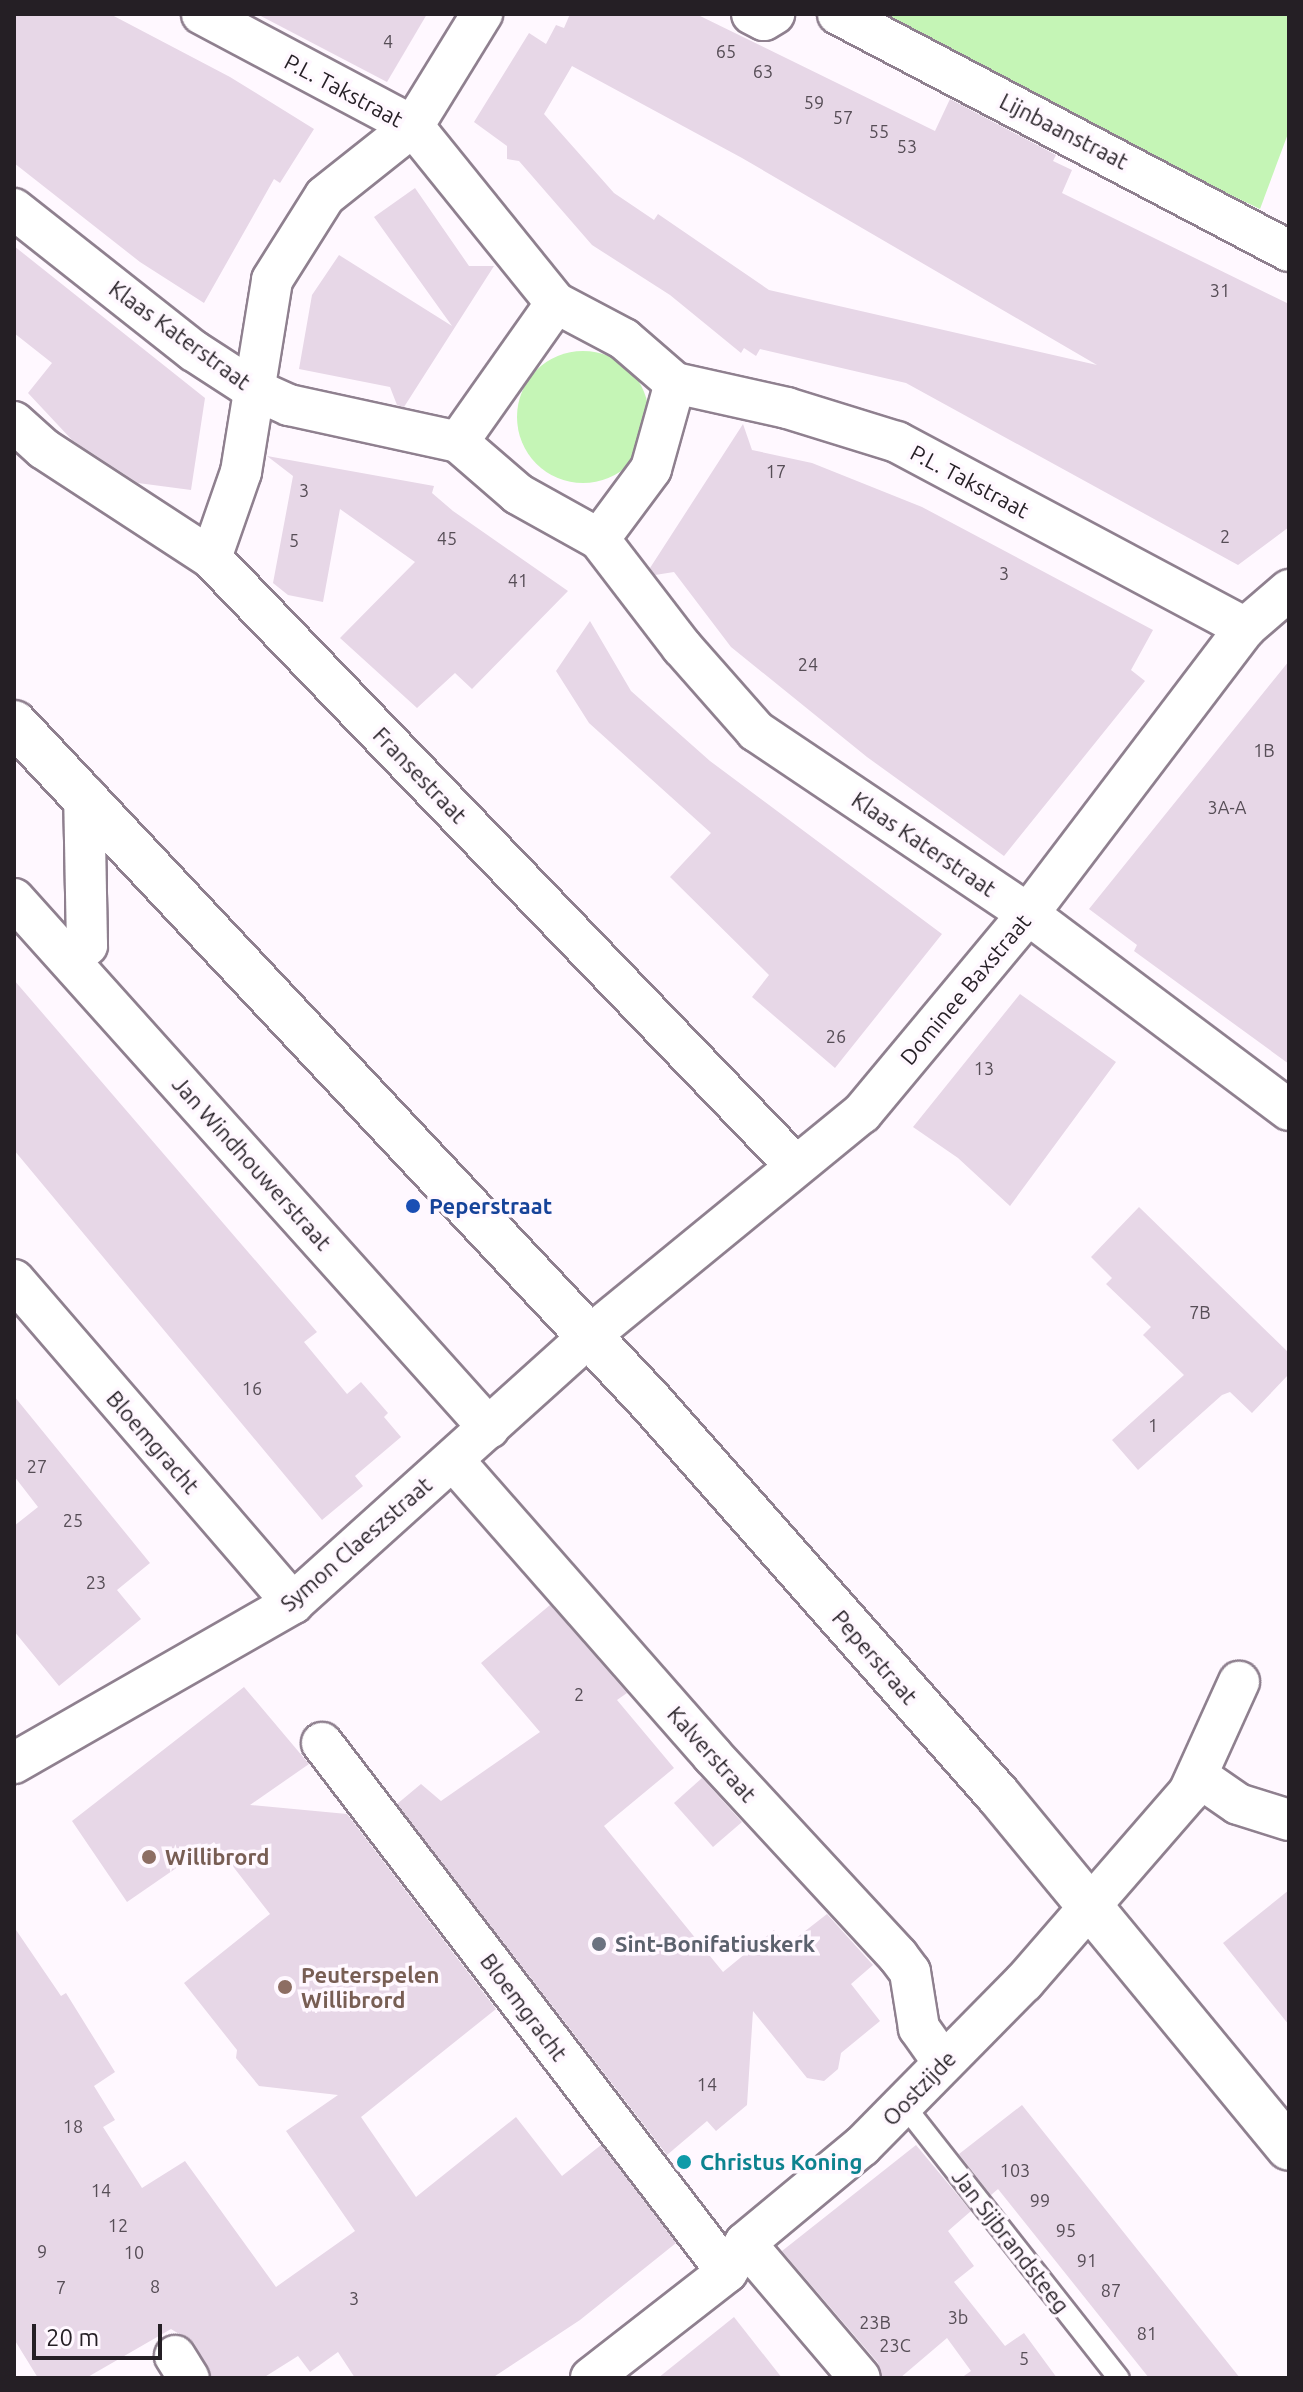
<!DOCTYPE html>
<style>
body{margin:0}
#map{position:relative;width:1303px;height:2392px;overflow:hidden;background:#fff8ff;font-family:Ubuntu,sans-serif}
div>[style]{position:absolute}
.green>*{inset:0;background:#c5f5b6}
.round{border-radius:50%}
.building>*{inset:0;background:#e7d7e7}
.roads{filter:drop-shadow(2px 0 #8f808f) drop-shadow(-2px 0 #8f808f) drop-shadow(0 2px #8f808f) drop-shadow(0 -2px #8f808f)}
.lane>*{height:20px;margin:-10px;padding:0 10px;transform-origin:10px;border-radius:10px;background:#fff}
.street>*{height:40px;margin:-20px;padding:0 20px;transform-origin:20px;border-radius:20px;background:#fff}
.secondary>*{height:44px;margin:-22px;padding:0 22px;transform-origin:22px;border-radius:22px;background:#fff}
.dots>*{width:22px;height:22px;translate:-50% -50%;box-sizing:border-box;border:4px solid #fff8ff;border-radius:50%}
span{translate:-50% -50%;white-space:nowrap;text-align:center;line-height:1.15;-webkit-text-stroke:7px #fff8ff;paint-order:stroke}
.number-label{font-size:18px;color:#564d56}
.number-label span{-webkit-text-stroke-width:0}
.street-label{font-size:22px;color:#251f25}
.transit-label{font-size:22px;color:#164399;font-weight:700}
.left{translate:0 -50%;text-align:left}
.education-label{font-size:22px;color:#785e54;font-weight:700}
.worship-label{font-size:22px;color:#5b616d;font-weight:700}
.culture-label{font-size:22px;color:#0d838f;font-weight:700}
.frame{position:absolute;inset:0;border:16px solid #251f25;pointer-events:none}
.scale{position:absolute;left:32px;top:2324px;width:130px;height:36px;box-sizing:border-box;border:4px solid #251f25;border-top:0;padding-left:10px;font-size:24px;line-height:28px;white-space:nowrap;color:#251f25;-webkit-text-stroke:6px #fff8ff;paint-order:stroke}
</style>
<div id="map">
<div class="green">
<i style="clip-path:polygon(852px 14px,1289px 14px,1289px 131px,1260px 209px)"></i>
<i class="round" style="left:517px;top:351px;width:132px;height:132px"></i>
</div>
<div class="building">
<i style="clip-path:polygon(14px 14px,110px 14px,230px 77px,314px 129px,280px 183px,274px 179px,204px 303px,140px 262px,14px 163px)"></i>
<i style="clip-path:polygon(257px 14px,427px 14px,387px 82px)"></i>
<i style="clip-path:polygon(evenodd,570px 14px,696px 14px,935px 131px,950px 99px,1056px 155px,1053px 161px,1072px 170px,1062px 193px,1289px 304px,1289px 527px,1238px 565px,906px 383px,760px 349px,756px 356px,744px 348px,741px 353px,670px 295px,592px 245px,519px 161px,507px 159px,507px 146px,474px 122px,529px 33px,546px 44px,556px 25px,564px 28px,570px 14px,572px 66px,742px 158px,1097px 365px,769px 290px,658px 214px,654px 220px,614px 193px,544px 114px,572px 66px)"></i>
<i style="clip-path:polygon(415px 188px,469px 266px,494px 266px,404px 407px,397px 405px,390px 387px,299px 369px,312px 295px,339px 255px,452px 326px,374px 217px)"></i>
<i style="clip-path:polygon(14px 246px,205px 398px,191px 490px,138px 483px,72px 440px,28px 393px,52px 363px,14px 333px)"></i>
<i style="clip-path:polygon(743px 424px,752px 450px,812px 463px,922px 507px,1153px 630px,1131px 670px,1145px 681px,1004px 856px,867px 757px,731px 647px,674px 572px,655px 575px,650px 568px)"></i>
<i style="clip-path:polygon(267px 456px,434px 486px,432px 493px,453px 511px,568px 591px,472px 689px,455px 673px,417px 708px,340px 638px,415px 562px,340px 509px,323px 602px,288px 595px,273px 583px,293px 476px)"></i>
<i style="clip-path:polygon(590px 621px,631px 691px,710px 761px,942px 934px,835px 1068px,752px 997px,769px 975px,670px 877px,711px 833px,589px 723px,556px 671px)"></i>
<i style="clip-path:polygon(1289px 661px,1289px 1064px,1134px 951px,1137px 945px,1089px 909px)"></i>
<i style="clip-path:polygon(14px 980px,317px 1332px,304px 1342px,347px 1394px,361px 1382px,388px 1413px,384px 1417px,401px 1437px,355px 1476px,363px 1486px,322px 1520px,14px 1150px)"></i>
<i style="clip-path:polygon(1020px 994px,1116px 1062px,1010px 1206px,958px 1158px,913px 1127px)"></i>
<i style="clip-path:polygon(1139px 1207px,1289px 1353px,1289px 1374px,1252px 1413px,1230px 1392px,1222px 1395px,1138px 1470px,1112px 1440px,1184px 1375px,1143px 1335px,1151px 1327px,1106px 1284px,1112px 1278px,1091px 1257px)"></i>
<i style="clip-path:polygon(14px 1396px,150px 1563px,117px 1590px,141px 1619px,59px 1686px,14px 1631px,14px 1526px,38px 1507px,14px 1476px)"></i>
<i style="clip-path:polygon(550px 1605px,627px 1693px,617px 1700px,674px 1768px,604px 1826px,723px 1972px,774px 1930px,786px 1946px,827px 1914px,873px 1965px,851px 1984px,880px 2021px,841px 2053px,838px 2069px,824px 2081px,807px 2078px,753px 2011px,747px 2105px,716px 2131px,707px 2121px,667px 2155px,397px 1804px,421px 1784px,441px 1801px,540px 1732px,481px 1663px)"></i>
<i style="clip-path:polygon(244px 1687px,309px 1764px,250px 1805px,347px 1814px,496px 2009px,361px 2117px,416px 2197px,516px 2117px,562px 2176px,601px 2145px,676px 2243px,580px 2320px,492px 2378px,355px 2378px,338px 2352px,310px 2372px,298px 2356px,263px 2378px,212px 2378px,194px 2343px,171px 2329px,86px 2378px,38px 2378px,14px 2339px,14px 1927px,61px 1996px,66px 1993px,115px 2072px,94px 2086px,115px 2120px,103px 2127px,142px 2188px,185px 2161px,276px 2287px,355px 2231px,286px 2131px,338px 2095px,259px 2086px,236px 2058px,237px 2050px,184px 1983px,270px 1914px,214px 1842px,127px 1902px,72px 1821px)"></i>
<i style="clip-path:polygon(702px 1778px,742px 1822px,713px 1847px,674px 1803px)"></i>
<i style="clip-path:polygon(1289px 1890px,1289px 2025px,1223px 1943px)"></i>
<i style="clip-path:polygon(1022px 2105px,1240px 2378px,1149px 2378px,998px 2189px,991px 2195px,959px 2154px)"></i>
<i style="clip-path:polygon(916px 2145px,971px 2211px,948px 2231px,974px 2266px,954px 2282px,1005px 2346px,1024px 2333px,1057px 2378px,961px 2378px,971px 2371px,947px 2338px,900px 2378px,882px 2378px,878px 2363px,782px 2251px)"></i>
<i style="clip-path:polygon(734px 2317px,782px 2378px,658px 2378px)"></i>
</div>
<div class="roads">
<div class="lane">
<i style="left:903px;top:2104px;width:349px;rotate:51.8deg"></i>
</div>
<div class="street">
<i style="left:202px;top:14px;width:239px;rotate:28deg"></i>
<i style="left:413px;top:126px;width:228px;rotate:51.1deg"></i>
<i style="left:556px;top:303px;width:77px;rotate:27.9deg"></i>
<i style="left:624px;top:339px;width:67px;rotate:40.8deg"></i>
<i style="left:675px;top:383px;width:89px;rotate:105.6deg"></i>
<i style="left:651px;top:469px;width:87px;rotate:126.6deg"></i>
<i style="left:752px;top:14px;width:13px;rotate:27deg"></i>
<i style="left:764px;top:20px;width:12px;rotate:-31deg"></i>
<i style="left:838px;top:14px;width:509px;rotate:27.72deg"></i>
<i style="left:14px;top:209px;width:229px;rotate:38.3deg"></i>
<i style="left:194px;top:351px;width:68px;rotate:33deg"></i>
<i style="left:251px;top:388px;width:42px;rotate:24.1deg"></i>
<i style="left:289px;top:405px;width:173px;rotate:12.3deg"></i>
<i style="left:556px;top:303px;width:170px;rotate:125.2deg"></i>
<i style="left:458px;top:442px;width:79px;rotate:40.9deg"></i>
<i style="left:518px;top:494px;width:93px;rotate:29.1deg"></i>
<i style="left:599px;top:539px;width:136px;rotate:52.5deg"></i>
<i style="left:682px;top:647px;width:112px;rotate:48.6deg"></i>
<i style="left:756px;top:731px;width:328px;rotate:33.9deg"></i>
<i style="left:1028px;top:914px;width:326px;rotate:36.9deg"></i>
<i style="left:675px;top:383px;width:115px;rotate:12.6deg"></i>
<i style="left:787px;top:408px;width:115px;rotate:17.2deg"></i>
<i style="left:897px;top:442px;width:395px;rotate:28.1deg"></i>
<i style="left:14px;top:422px;width:40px;rotate:42deg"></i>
<i style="left:44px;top:449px;width:199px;rotate:33.1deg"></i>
<i style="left:211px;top:558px;width:841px;rotate:46.11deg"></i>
<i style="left:211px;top:558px;width:91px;rotate:-70.8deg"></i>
<i style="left:241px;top:472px;width:194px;rotate:-80.8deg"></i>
<i style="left:272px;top:280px;width:99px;rotate:-57.8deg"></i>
<i style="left:325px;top:196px;width:112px;rotate:-38.5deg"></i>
<i style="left:413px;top:126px;width:132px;rotate:-58.4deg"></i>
<i style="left:14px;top:899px;width:711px;rotate:48.08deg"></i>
<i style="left:70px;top:959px;width:22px;rotate:-39deg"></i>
<i style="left:87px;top:945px;width:150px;rotate:-91.1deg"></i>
<i style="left:14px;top:1280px;width:427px;rotate:49.2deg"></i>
<i style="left:453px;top:1460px;width:393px;rotate:48.7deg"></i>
<i style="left:712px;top:1755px;width:274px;rotate:47.2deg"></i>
<i style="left:898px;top:1956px;width:20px;rotate:53deg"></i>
<i style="left:910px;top:1972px;width:57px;rotate:80.9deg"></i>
<i style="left:919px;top:2028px;width:42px;rotate:54.8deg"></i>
<i style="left:322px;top:1743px;width:666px;rotate:52.56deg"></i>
<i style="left:14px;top:1763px;width:322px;rotate:-29.8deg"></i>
<i style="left:293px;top:1603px;width:397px;rotate:-42deg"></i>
<i style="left:588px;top:1337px;width:354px;rotate:-39.3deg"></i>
<i style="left:862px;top:1113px;width:259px;rotate:-50.2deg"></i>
<i style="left:1028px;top:914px;width:359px;rotate:-52.8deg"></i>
<i style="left:1245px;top:628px;width:58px;rotate:-40.8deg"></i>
<i style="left:1199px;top:1777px;width:47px;rotate:34.7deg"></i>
<i style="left:1238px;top:1804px;width:53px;rotate:17.4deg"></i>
<i style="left:745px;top:2243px;width:177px;rotate:49.6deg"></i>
<i style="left:175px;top:2356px;width:26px;rotate:58deg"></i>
<i style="left:591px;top:2378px;width:172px;rotate:-37.9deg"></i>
<i style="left:727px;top:2272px;width:34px;rotate:-58deg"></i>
<i style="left:745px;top:2243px;width:152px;rotate:-39.7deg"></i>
<i style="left:862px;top:2146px;width:231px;rotate:-45.4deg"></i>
<i style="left:1024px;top:1982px;width:252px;rotate:-49deg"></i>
<i style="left:1189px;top:1792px;width:121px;rotate:-65.6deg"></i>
</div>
<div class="secondary">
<i style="left:14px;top:723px;width:931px;rotate:46.83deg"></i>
<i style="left:651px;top:1402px;width:524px;rotate:48.56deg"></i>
<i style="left:998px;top:1795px;width:457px;rotate:50.5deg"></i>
</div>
</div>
<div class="dots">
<i style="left:413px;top:1206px;background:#1a4fb4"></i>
<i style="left:149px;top:1857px;background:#8d6e63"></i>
<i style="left:599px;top:1944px;background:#6b7280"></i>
<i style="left:285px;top:1987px;background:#8d6e63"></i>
<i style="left:684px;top:2162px;background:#0f9aa8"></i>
</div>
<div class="number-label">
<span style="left:388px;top:41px">4</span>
<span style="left:726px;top:51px">65</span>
<span style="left:763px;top:71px">63</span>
<span style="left:814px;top:102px">59</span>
<span style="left:843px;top:117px">57</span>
<span style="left:879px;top:131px">55</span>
<span style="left:907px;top:146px">53</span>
<span style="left:1220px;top:290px">31</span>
<span style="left:776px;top:471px">17</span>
<span style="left:304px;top:490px">3</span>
<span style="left:1225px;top:536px">2</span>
<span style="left:447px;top:538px">45</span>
<span style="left:294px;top:540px">5</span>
<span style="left:1004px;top:573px">3</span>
<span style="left:518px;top:580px">41</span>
<span style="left:808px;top:664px">24</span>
<span style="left:1264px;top:750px">1B</span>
<span style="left:1227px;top:807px">3A-A</span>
<span style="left:836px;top:1036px">26</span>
<span style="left:984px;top:1068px">13</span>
<span style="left:1200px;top:1312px">7B</span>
<span style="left:252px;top:1388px">16</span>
<span style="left:1153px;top:1425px">1</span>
<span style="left:37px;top:1466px">27</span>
<span style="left:73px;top:1520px">25</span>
<span style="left:96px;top:1582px">23</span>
<span style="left:579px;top:1694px">2</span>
<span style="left:707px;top:2084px">14</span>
<span style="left:73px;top:2126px">18</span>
<span style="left:1015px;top:2170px">103</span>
<span style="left:101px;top:2190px">14</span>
<span style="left:1040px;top:2200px">99</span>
<span style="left:118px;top:2225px">12</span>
<span style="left:1066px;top:2230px">95</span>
<span style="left:42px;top:2251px">9</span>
<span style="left:134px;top:2252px">10</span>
<span style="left:1087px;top:2260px">91</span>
<span style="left:155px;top:2286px">8</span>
<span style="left:61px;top:2287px">7</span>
<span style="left:1111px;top:2290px">87</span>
<span style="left:354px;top:2298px">3</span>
<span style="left:958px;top:2317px">3b</span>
<span style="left:875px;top:2322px">23B</span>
<span style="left:1147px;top:2333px">81</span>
<span style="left:895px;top:2345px">23C</span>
<span style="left:1024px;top:2358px">5</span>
</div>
<div class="street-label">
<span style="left:344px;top:90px;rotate:28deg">P.L. Takstraat</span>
<span style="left:1064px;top:131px;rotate:27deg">Lijnbaanstraat</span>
<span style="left:180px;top:335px;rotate:36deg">Klaas Katerstraat</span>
<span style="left:970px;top:481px;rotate:28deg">P.L. Takstraat</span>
<span style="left:420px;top:775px;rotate:46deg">Fransestraat</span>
<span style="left:924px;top:844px;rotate:34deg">Klaas Katerstraat</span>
<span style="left:965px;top:989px;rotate:-50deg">Dominee Baxstraat</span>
<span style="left:252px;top:1163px;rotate:48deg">Jan Windhouwerstraat</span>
<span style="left:153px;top:1442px;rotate:49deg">Bloemgracht</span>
<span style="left:356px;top:1544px;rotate:-41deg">Symon Claeszstraat</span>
<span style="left:875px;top:1657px;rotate:49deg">Peperstraat</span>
<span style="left:712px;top:1754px;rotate:48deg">Kalverstraat</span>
<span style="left:524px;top:2007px;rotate:53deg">Bloemgracht</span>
<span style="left:919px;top:2088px;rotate:-46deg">Oostzijde</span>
<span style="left:1011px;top:2241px;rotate:52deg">Jan Sijbrandsteeg</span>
</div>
<div class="transit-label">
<span class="left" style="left:429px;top:1206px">Peperstraat</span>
</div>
<div class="education-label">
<span class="left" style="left:165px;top:1857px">Willibrord</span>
<span class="left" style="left:301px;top:1987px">Peuterspelen<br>Willibrord</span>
</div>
<div class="worship-label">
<span class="left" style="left:615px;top:1944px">Sint-Bonifatiuskerk</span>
</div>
<div class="culture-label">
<span class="left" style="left:700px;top:2162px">Christus Koning</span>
</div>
<div class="frame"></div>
<div class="scale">20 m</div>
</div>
